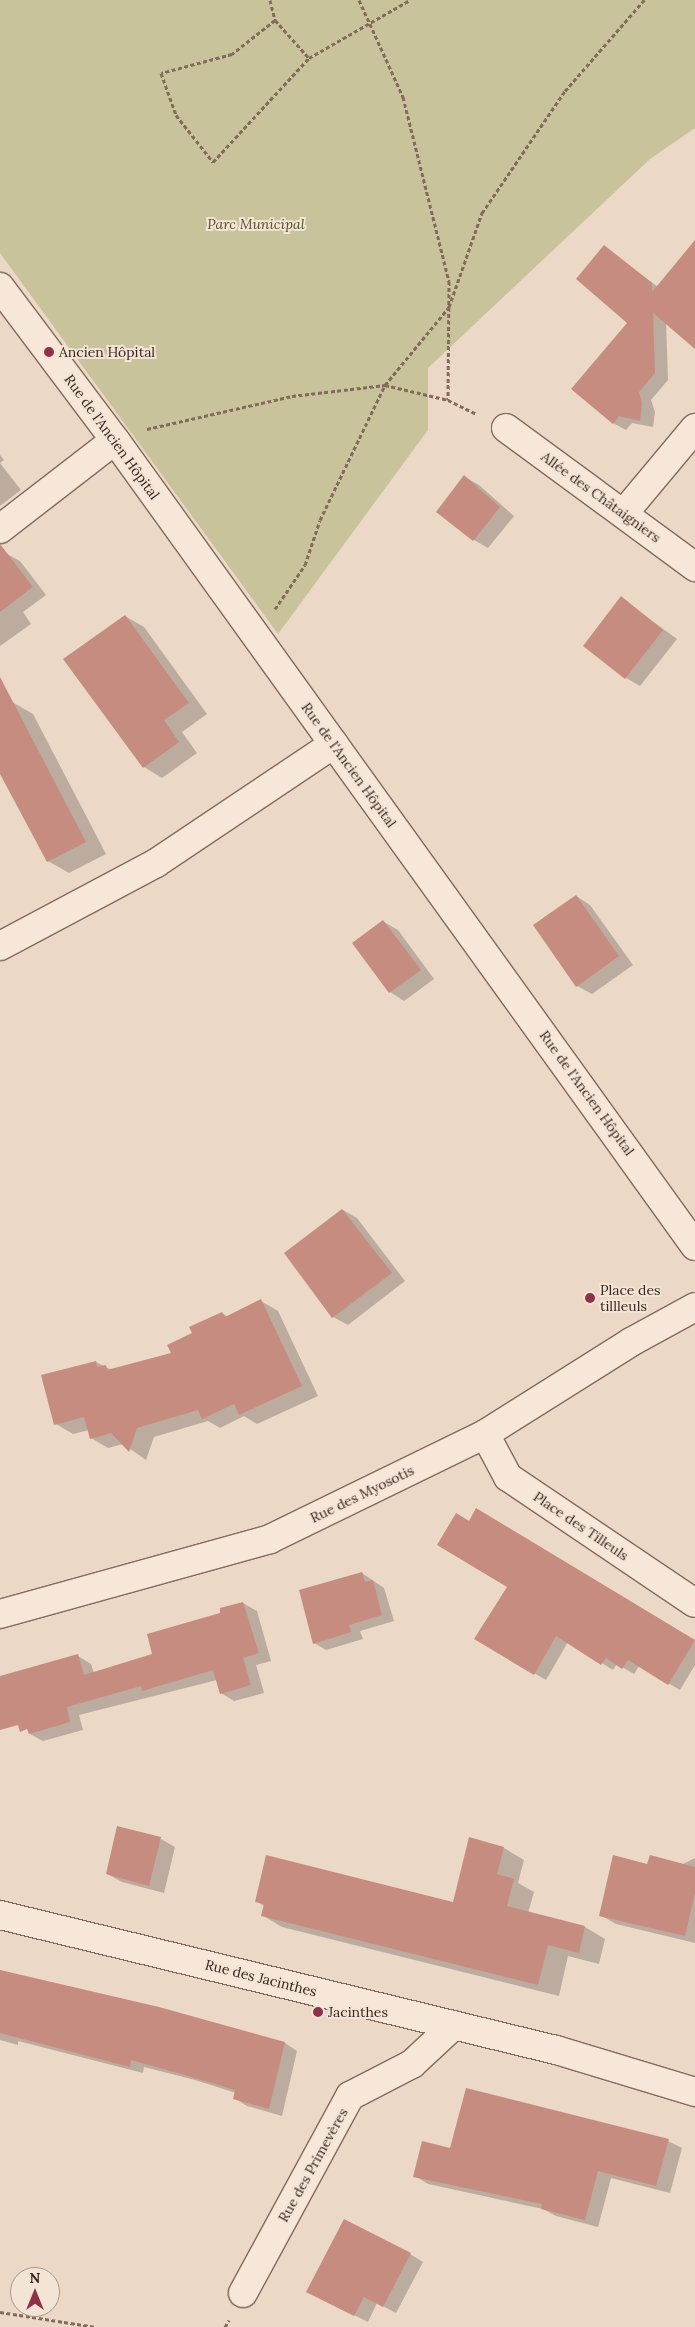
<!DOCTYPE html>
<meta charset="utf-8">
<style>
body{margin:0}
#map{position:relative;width:695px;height:2327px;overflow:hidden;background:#ebd8c7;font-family:Lora,serif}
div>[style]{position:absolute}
.green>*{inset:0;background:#c8c39b}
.shadow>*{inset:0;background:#0003}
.building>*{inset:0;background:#c68c7f}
.path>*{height:3px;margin-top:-1.5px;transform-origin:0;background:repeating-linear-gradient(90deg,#85695d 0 4px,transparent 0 6.5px)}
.roads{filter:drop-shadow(1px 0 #85695d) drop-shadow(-1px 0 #85695d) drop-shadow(0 1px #85695d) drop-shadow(0 -1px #85695d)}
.minor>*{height:28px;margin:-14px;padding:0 14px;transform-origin:14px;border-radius:14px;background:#f6e7d9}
.dots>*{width:14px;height:14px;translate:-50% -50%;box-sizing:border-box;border:2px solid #f3e4d6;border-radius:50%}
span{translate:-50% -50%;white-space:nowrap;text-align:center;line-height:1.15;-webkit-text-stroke:4px #f3e4d6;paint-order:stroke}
.park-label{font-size:14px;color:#515128;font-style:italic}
.poi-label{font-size:14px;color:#362620}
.left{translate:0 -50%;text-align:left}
.street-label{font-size:14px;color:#362620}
.north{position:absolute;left:10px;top:2267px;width:50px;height:50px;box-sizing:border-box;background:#f3e4d6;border:1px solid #a7988d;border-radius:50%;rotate:0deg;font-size:14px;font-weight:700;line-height:20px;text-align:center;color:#362620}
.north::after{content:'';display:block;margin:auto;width:18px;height:22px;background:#8f3249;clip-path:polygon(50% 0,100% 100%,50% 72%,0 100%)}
</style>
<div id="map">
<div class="green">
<i style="clip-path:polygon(0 0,695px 0,695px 128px,650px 159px,428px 368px,428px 430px,278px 634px,0 253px)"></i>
</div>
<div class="shadow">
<i style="clip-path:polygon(695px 243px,695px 340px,666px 322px,668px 380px,651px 400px,655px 412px,653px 427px,632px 423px,626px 430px,613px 423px,629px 323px,605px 247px,658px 287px)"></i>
<i style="clip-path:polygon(0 455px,4px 460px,0 463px,21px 490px,0 506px)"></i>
<i style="clip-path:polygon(465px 477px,479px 485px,514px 516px,488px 548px,474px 540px)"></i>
<i style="clip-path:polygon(7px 554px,20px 561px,46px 595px,23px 612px,31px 624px,0 646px,0 559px)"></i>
<i style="clip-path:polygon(621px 598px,677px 639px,640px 686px,626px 678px)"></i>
<i style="clip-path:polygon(125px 616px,144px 627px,207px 714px,182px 732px,197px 753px,162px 778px,144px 767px)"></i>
<i style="clip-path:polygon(12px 702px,33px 714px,106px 854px,69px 873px,48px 861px,0 771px,0 709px)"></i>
<i style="clip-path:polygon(576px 896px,590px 905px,633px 965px,592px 994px,577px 986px)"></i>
<i style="clip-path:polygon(384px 922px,398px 930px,434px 979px,404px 1001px,390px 992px)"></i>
<i style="clip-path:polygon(343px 1210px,357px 1218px,405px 1281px,348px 1325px,333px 1317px)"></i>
<i style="clip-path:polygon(261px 1301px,278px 1311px,318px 1396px,257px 1424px,244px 1416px,220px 1428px,208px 1421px,154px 1437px,146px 1460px,123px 1444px,108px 1448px,91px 1438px,89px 1430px,73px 1434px,56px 1424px,96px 1362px,112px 1370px,173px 1354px,222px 1313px,228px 1317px)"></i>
<i style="clip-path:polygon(488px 1516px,695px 1641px,695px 1665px,680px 1690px,639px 1666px,634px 1674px,617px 1664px,613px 1670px,568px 1642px,546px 1680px,476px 1639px,509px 1587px,469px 1522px)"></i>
<i style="clip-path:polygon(362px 1573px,384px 1588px,394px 1621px,360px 1631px,363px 1639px,326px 1650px,314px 1643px)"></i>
<i style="clip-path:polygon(243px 1603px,257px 1611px,271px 1661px,256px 1665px,264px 1693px,234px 1701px,221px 1693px,217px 1680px,79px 1715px,83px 1730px,43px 1741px,30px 1734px,78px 1656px,91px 1664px,94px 1673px,154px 1655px)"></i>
<i style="clip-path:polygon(161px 1839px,175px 1847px,164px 1893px,122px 1882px,107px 1874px)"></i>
<i style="clip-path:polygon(470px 1839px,504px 1848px,524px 1860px,518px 1883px,534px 1892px,528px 1913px,585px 1927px,605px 1939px,599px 1964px,568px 1956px,559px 1996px,282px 1927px,262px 1915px,264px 1906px,256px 1901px,454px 1904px)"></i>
<i style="clip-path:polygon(695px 1858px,695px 1943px,616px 1924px,600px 1915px,648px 1865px,681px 1865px)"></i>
<i style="clip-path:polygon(0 1970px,285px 2043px,297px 2051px,282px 2116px,247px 2106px,234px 2098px,236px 2093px,195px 2080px,144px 2067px,143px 2073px,18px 2041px,18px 2045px,0 2040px)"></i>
<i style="clip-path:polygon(668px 2141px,682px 2148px,670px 2193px,611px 2178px,598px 2227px,556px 2216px,543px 2209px,428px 2184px,415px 2176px,451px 2150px)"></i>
<i style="clip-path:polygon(410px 2254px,423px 2262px,396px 2313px,377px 2303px,368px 2322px,321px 2299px)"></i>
</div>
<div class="building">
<i style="clip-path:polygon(695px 240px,695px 349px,653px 313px,655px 373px,639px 392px,642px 403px,640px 421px,619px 416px,613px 424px,571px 389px,627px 323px,576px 279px,604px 245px,652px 283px,652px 292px)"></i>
<i style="clip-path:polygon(464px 475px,500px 507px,473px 541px,436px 512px)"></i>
<i style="clip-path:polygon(0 544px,33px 587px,0 612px)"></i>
<i style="clip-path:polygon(621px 596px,663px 630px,625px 679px,583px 646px)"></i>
<i style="clip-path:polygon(125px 615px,189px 703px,164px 720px,179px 742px,143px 768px,63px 659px)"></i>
<i style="clip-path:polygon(0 677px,86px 842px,47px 862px,0 774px)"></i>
<i style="clip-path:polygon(576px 895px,619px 956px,576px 987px,533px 925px)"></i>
<i style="clip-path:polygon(383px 920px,421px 970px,389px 993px,352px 943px)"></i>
<i style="clip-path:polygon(342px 1209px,392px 1273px,332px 1318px,284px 1253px)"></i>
<i style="clip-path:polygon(261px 1299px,302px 1386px,239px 1415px,234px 1404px,202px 1419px,198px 1410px,137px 1428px,129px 1452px,111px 1433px,90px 1439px,84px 1417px,54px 1425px,41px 1375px,96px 1361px,97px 1367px,106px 1365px,107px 1370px,171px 1353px,167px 1345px,192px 1333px,189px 1327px,222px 1312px,225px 1317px)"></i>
<i style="clip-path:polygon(476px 1508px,695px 1640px,668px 1685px,628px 1660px,622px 1669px,606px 1658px,601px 1665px,556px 1636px,534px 1675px,474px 1639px,507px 1587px,437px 1545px,456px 1513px,469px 1521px)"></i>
<i style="clip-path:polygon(362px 1572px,365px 1582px,373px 1580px,382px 1615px,349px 1625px,351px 1632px,313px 1644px,299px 1590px)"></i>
<i style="clip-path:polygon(243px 1602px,259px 1653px,243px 1658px,251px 1685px,220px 1694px,213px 1670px,142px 1691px,141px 1686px,67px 1707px,70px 1722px,29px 1734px,27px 1729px,20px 1732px,18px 1725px,0 1730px,0 1676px,78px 1654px,84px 1675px,152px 1654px,147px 1634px,220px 1613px,220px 1608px)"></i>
<i style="clip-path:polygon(117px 1826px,161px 1837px,149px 1886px,106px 1874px)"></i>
<i style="clip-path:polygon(469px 1837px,504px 1847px,497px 1874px,514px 1879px,507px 1906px,585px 1926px,579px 1953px,548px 1945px,538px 1985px,261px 1916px,264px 1904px,255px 1902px,266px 1855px,453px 1902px)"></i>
<i style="clip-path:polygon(613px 1855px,647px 1864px,650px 1855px,695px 1867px,695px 1893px,685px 1936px,599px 1916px)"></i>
<i style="clip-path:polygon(0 1970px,159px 2007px,285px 2042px,269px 2109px,233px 2099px,235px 2090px,181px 2074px,131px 2060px,130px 2067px,0 2033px)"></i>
<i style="clip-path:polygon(466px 2088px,669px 2139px,656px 2186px,598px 2171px,585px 2220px,541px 2209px,542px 2204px,413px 2177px,422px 2141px,450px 2148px)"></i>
<i style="clip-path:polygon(344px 2219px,411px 2253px,383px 2307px,364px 2297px,354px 2316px,306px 2292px)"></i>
</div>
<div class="path">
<i style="left:270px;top:0;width:21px;rotate:76deg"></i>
<i style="left:275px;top:20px;width:55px;rotate:141.7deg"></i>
<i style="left:232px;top:54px;width:73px;rotate:165deg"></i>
<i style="left:161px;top:73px;width:45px;rotate:70.3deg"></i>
<i style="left:176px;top:115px;width:60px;rotate:51.8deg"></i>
<i style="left:213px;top:162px;width:142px;rotate:-47.3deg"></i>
<i style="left:359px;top:0;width:107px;rotate:65.6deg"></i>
<i style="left:403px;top:97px;width:190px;rotate:76deg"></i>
<i style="left:449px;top:281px;width:119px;rotate:90.5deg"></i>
<i style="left:448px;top:400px;width:32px;rotate:26deg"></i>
<i style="left:275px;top:20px;width:51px;rotate:48.2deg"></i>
<i style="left:309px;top:58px;width:116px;rotate:-29.9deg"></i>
<i style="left:147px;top:429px;width:149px;rotate:-12.8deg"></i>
<i style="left:292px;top:396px;width:94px;rotate:-6.7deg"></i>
<i style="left:385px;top:385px;width:65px;rotate:13.4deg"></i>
<i style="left:275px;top:609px;width:53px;rotate:-55.7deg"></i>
<i style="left:305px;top:565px;width:47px;rotate:-71.6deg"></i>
<i style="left:320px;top:520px;width:150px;rotate:-64.3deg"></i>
<i style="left:385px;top:385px;width:101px;rotate:-50.6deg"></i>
<i style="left:449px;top:307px;width:100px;rotate:-70.7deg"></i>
<i style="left:482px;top:213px;width:148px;rotate:-55.8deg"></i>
<i style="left:565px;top:91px;width:121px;rotate:-49deg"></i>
<i style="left:0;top:2312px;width:97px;rotate:8.9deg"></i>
<i style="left:225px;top:2327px;width:8px;rotate:-60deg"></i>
</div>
<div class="roads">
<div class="minor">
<i style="left:0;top:287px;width:191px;rotate:53.1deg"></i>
<i style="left:115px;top:440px;width:993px;rotate:54.26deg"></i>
<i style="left:506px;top:428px;width:235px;rotate:36.3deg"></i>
<i style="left:624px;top:513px;width:111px;rotate:-50.1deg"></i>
<i style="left:0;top:529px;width:145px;rotate:-37.7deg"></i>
<i style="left:0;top:946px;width:177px;rotate:-28deg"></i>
<i style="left:156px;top:863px;width:214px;rotate:-33.8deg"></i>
<i style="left:485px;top:1434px;width:49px;rotate:61.9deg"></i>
<i style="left:508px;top:1477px;width:225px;rotate:34deg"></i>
<i style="left:0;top:1614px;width:280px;rotate:-15.5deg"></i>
<i style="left:270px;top:1539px;width:239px;rotate:-26deg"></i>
<i style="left:485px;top:1434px;width:173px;rotate:-32.2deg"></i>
<i style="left:631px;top:1342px;width:73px;rotate:-28.7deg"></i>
<i style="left:0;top:1915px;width:572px;rotate:13.65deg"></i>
<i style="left:556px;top:2050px;width:145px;rotate:16.8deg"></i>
<i style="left:243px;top:2293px;width:224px;rotate:-61.5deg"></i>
<i style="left:350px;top:2096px;width:70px;rotate:-27.3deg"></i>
<i style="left:412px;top:2064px;width:57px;rotate:-42.9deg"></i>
</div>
</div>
<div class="dots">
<i style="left:49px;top:352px;background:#8f3249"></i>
<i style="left:590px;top:1298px;background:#8f3249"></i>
<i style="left:318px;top:2012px;background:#8f3249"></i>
</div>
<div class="park-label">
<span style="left:256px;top:224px">Parc Municipal</span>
</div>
<div class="poi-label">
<span class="left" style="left:59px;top:352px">Ancien Hôpital</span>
<span class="left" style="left:600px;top:1298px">Place des<br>tillleuls</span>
<span class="left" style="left:328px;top:2012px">Jacinthes</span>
</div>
<div class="street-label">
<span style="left:112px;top:437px;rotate:54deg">Rue de l'Ancien Hôpital</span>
<span style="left:601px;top:497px;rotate:36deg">Allée des Châtaigniers</span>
<span style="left:349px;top:765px;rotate:54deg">Rue de l'Ancien Hôpital</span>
<span style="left:587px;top:1093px;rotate:54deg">Rue de l'Ancien Hôpital</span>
<span style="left:362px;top:1494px;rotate:-26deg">Rue des Myosotis</span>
<span style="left:581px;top:1526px;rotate:34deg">Place des Tilleuls</span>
<span style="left:261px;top:1978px;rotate:14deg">Rue des Jacinthes</span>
<span style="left:313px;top:2165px;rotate:-61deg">Rue des Primevères</span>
</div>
<div class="north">N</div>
</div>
